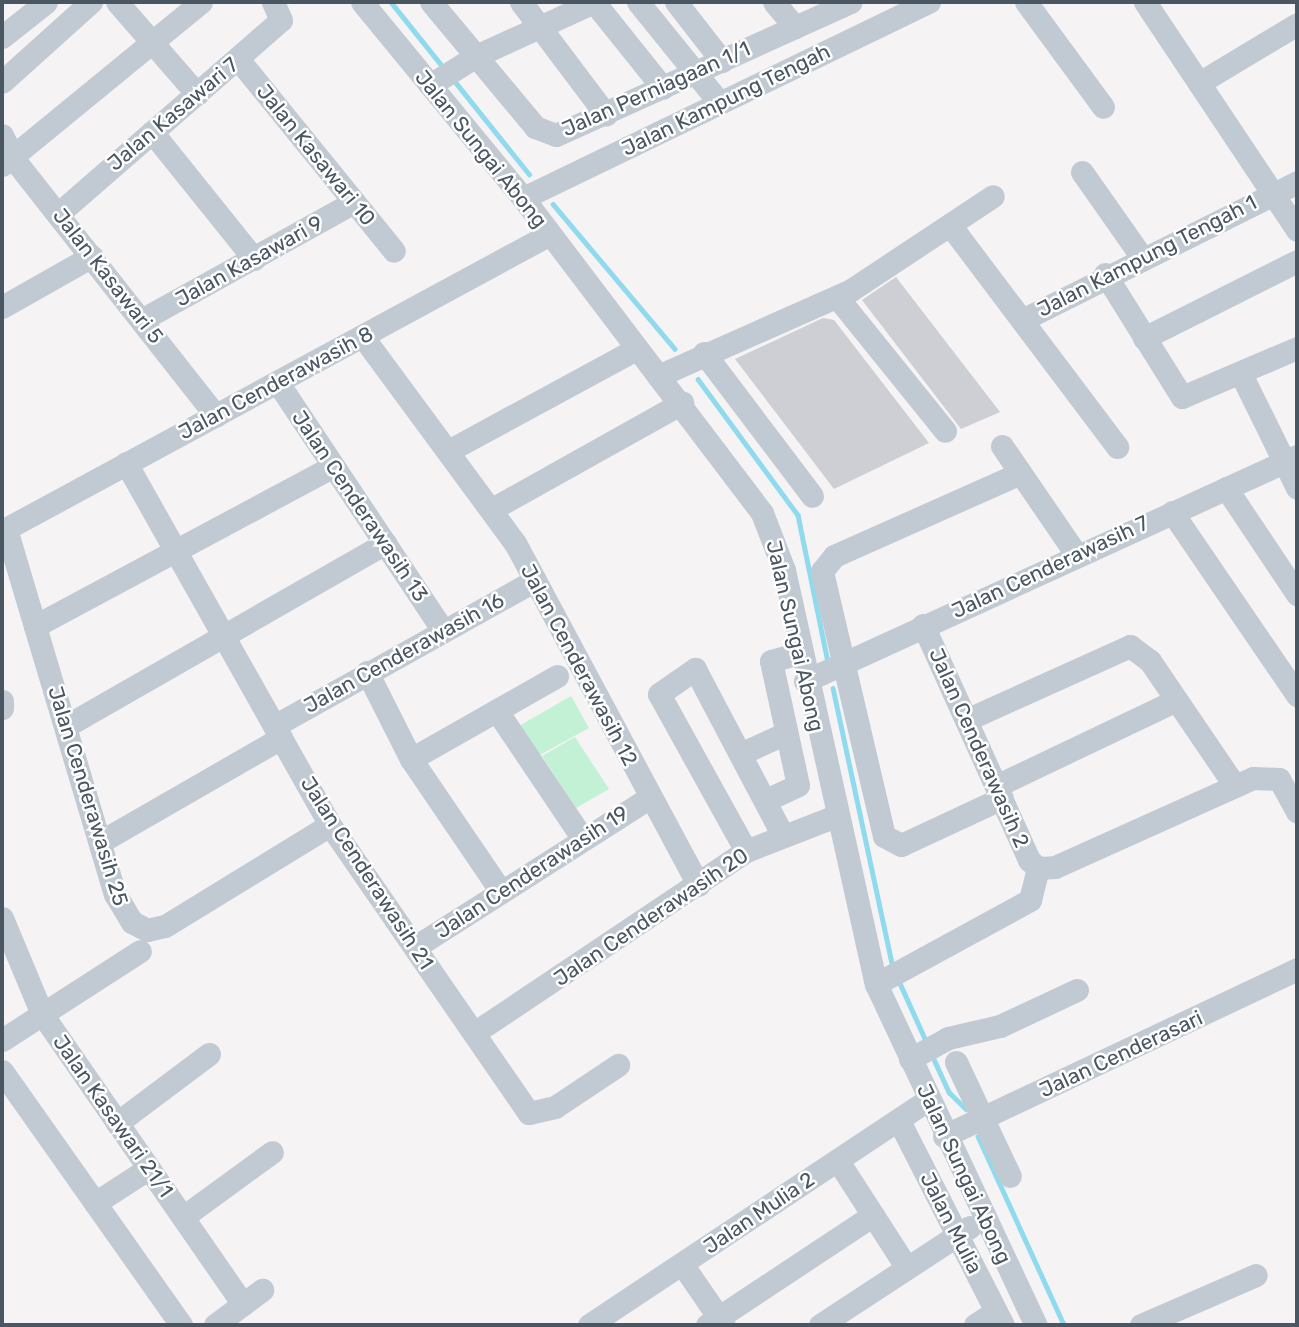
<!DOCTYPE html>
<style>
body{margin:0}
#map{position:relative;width:1299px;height:1327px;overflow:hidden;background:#f5f3f3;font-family:Rubik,sans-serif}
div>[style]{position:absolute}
.green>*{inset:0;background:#c3f1d5}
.stream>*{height:4.5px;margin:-2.25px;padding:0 2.25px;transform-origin:2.25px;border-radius:2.25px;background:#90daee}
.building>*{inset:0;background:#cdcfd5}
.minor>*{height:23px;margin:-11.5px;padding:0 11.5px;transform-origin:11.5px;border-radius:11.5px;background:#c1cad2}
span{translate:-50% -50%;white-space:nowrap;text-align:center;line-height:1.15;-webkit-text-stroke:5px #fff;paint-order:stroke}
.street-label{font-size:21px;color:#4a5661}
.frame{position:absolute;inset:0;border:4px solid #4a5661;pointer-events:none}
</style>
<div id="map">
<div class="green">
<i style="clip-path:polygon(571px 696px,589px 728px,536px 757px,519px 726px)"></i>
<i style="clip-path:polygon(575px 737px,609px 789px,576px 808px,542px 756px)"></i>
</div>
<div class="stream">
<i style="left:391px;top:2px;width:83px;rotate:51.3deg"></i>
<i style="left:453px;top:79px;width:122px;rotate:51.3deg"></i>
<i style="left:553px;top:204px;width:189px;rotate:49.9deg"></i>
<i style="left:698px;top:379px;width:169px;rotate:53.7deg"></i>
<i style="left:798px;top:515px;width:146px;rotate:78.5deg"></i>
<i style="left:833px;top:688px;width:285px;rotate:77.9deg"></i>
<i style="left:899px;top:981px;width:68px;rotate:65.7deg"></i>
<i style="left:932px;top:1055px;width:41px;rotate:65.3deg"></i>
<i style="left:949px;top:1092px;width:24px;rotate:45deg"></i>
<i style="left:978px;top:1136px;width:208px;rotate:65.5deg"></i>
</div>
<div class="building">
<i style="clip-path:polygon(896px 277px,1000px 412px,961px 429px,862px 300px)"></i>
<i style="clip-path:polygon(823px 318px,834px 320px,929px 443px,834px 489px,735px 359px)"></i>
</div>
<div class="minor">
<i style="left:117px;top:2px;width:122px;rotate:49deg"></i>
<i style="left:362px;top:2px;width:254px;rotate:50.6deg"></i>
<i style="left:523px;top:198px;width:395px;rotate:52.8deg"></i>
<i style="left:762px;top:513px;width:61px;rotate:68.9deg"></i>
<i style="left:784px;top:570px;width:424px;rotate:77.5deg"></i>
<i style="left:876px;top:984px;width:377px;rotate:64.9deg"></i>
<i style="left:431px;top:2px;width:163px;rotate:50.2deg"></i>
<i style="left:535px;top:127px;width:22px;rotate:21deg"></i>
<i style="left:556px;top:135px;width:323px;rotate:-24.3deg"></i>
<i style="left:521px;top:2px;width:141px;rotate:53deg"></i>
<i style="left:594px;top:2px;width:110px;rotate:51.3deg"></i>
<i style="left:638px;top:2px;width:129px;rotate:51deg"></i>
<i style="left:676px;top:2px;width:75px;rotate:52.1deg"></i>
<i style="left:774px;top:2px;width:33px;rotate:50deg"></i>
<i style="left:1026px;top:2px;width:130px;rotate:53.7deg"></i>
<i style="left:1145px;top:2px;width:274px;rotate:56.3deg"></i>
<i style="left:2px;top:37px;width:56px;rotate:-38.5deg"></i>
<i style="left:238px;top:59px;width:247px;rotate:50.9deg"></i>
<i style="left:2px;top:82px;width:120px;rotate:-42deg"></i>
<i style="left:1199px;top:83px;width:114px;rotate:-31deg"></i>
<i style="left:430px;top:85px;width:54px;rotate:-32.2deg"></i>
<i style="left:476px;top:56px;width:130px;rotate:-24.6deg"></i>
<i style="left:152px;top:132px;width:163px;rotate:51.2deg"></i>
<i style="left:2px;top:135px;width:25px;rotate:64deg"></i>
<i style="left:13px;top:158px;width:328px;rotate:51.8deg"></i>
<i style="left:2px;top:165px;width:257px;rotate:-39.3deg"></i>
<i style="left:1082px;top:172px;width:103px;rotate:54.9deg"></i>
<i style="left:523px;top:198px;width:451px;rotate:-25.8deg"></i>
<i style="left:59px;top:213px;width:294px;rotate:-41deg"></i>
<i style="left:281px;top:20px;width:20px;rotate:-114deg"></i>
<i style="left:950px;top:225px;width:278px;rotate:53deg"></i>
<i style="left:1105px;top:274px;width:145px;rotate:58deg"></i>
<i style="left:1182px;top:397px;width:125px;rotate:-23.1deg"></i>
<i style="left:837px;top:297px;width:172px;rotate:51.1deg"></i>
<i style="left:2px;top:307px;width:103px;rotate:-29.5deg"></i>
<i style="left:143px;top:319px;width:241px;rotate:-29deg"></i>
<i style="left:1022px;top:320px;width:308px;rotate:-26.6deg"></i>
<i style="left:363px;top:337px;width:256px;rotate:53.6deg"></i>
<i style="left:515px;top:543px;width:388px;rotate:61.8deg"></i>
<i style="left:1144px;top:338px;width:171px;rotate:-26.7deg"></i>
<i style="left:704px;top:353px;width:179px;rotate:52.9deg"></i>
<i style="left:1241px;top:374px;width:127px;rotate:63.8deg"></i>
<i style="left:658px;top:376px;width:211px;rotate:-24deg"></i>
<i style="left:851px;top:290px;width:170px;rotate:-33.5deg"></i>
<i style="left:278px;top:383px;width:296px;rotate:56.3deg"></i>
<i style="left:1002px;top:446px;width:131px;rotate:55.6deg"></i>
<i style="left:450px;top:450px;width:212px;rotate:-28.5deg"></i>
<i style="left:126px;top:463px;width:416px;rotate:60.6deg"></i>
<i style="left:330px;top:825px;width:350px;rotate:55.4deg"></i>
<i style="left:529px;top:1113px;width:27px;rotate:-13deg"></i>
<i style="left:555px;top:1107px;width:76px;rotate:-33.7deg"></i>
<i style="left:1226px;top:488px;width:128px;rotate:56.2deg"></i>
<i style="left:492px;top:509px;width:218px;rotate:-29.2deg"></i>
<i style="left:1172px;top:512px;width:222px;rotate:55.7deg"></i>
<i style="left:6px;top:529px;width:381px;rotate:73.4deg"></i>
<i style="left:115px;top:894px;width:33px;rotate:59deg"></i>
<i style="left:132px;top:922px;width:17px;rotate:28deg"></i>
<i style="left:147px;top:930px;width:18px;rotate:-13deg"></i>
<i style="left:165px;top:926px;width:193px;rotate:-31.5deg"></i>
<i style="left:2px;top:531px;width:623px;rotate:-28.46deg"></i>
<i style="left:923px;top:625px;width:258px;rotate:65.7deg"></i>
<i style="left:1029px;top:860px;width:12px;rotate:42deg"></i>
<i style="left:35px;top:626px;width:338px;rotate:-28.2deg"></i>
<i style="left:367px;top:672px;width:97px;rotate:63.2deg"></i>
<i style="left:411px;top:759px;width:158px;rotate:55.8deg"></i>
<i style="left:805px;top:681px;width:541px;rotate:-24.58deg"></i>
<i style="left:2px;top:701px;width:7px;rotate:90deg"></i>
<i style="left:497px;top:711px;width:154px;rotate:56.1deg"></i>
<i style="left:966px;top:720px;width:180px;rotate:-24.3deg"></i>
<i style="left:1130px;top:646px;width:25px;rotate:37deg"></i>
<i style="left:1150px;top:661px;width:151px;rotate:55.8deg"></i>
<i style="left:66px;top:726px;width:368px;rotate:-29.8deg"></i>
<i style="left:274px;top:726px;width:299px;rotate:-29.2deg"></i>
<i style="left:740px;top:754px;width:51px;rotate:-24.5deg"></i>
<i style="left:411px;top:759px;width:168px;rotate:-29.6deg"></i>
<i style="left:996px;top:786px;width:199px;rotate:-25.5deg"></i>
<i style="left:1002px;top:798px;width:111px;rotate:155deg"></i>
<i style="left:901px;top:845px;width:19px;rotate:-152deg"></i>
<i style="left:884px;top:836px;width:272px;rotate:-103.2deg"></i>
<i style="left:822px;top:571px;width:19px;rotate:-51deg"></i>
<i style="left:834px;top:556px;width:204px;rotate:-24deg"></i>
<i style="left:766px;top:800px;width:35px;rotate:-25deg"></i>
<i style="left:798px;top:785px;width:127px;rotate:-102.3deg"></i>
<i style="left:771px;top:661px;width:29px;rotate:-16deg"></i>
<i style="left:100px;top:842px;width:209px;rotate:-29.9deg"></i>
<i style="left:746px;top:851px;width:179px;rotate:-119deg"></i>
<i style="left:659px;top:694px;width:44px;rotate:-34.8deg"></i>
<i style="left:695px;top:669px;width:189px;rotate:62.2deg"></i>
<i style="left:1038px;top:868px;width:17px;rotate:-3deg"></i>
<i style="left:1055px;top:867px;width:217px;rotate:-24.2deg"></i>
<i style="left:1253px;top:778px;width:26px;rotate:2deg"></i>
<i style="left:1279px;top:779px;width:37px;rotate:61deg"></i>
<i style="left:2px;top:918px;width:104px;rotate:67.4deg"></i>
<i style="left:42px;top:1014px;width:353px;rotate:55.3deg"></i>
<i style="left:415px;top:947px;width:277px;rotate:-32.5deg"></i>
<i style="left:876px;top:984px;width:175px;rotate:-28.6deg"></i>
<i style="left:1030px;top:900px;width:33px;rotate:-76deg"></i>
<i style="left:474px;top:1033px;width:327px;rotate:-33.8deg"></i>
<i style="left:746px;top:851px;width:97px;rotate:-21.3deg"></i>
<i style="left:2px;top:1040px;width:164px;rotate:-32.8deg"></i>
<i style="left:910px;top:1059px;width:43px;rotate:-28.9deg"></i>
<i style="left:948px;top:1038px;width:53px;rotate:-13deg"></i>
<i style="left:1000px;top:1026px;width:85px;rotate:-25.1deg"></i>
<i style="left:956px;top:1062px;width:126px;rotate:64.7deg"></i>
<i style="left:2px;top:1071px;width:311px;rotate:54.8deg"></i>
<i style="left:899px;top:1121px;width:229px;rotate:63deg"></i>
<i style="left:117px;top:1123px;width:115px;rotate:-36.9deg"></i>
<i style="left:944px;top:1136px;width:391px;rotate:-25.3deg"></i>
<i style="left:838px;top:1161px;width:127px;rotate:57.2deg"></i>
<i style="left:95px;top:1203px;width:64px;rotate:-32.9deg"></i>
<i style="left:183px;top:1217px;width:110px;rotate:-36.1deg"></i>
<i style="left:682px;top:1264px;width:74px;rotate:55.5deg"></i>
<i style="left:215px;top:1325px;width:59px;rotate:-36.7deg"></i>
<i style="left:589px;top:1325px;width:407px;rotate:-33.6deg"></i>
<i style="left:707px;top:1325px;width:199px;rotate:-33.5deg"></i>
<i style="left:820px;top:1325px;width:179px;rotate:-33.2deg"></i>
<i style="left:975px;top:1325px;width:24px;rotate:-33deg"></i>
<i style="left:1141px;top:1325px;width:125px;rotate:-23.5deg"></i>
</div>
<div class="street-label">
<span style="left:656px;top:89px;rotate:-24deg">Jalan Perniagaan 1/1</span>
<span style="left:726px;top:100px;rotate:-26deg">Jalan Kampung Tengah</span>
<span style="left:173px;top:114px;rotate:-40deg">Jalan Kasawari 7</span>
<span style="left:481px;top:149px;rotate:51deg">Jalan Sungai Abong</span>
<span style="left:316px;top:155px;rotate:51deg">Jalan Kasawari 10</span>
<span style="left:1147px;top:256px;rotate:-27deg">Jalan Kampung Tengah 1</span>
<span style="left:249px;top:261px;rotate:-29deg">Jalan Kasawari 9</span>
<span style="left:108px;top:276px;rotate:52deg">Jalan Kasawari 5</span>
<span style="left:276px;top:383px;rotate:-28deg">Jalan Cenderawasih 8</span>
<span style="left:360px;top:506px;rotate:56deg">Jalan Cenderawasih 13</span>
<span style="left:1050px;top:567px;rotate:-25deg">Jalan Cenderawasih 7</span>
<span style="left:795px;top:636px;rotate:77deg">Jalan Sungai Abong</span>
<span style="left:404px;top:653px;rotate:-29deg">Jalan Cenderawasih 16</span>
<span style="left:579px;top:665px;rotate:62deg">Jalan Cenderawasih 12</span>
<span style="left:979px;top:748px;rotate:66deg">Jalan Cenderawasih 2</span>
<span style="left:88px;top:796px;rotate:73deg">Jalan Cenderawasih 25</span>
<span style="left:532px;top:872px;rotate:-33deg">Jalan Cenderawasih 19</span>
<span style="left:367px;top:873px;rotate:57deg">Jalan Cenderawasih 21</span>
<span style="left:651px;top:917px;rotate:-34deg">Jalan Cenderawasih 20</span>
<span style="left:1121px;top:1054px;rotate:-25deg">Jalan Cenderasari</span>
<span style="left:113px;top:1116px;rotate:55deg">Jalan Kasawari 21/1</span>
<span style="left:964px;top:1174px;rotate:65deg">Jalan Sungai Abong</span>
<span style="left:759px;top:1213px;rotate:-34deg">Jalan Mulia 2</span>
<span style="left:951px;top:1223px;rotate:63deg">Jalan Mulia</span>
</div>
<div class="frame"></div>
</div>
